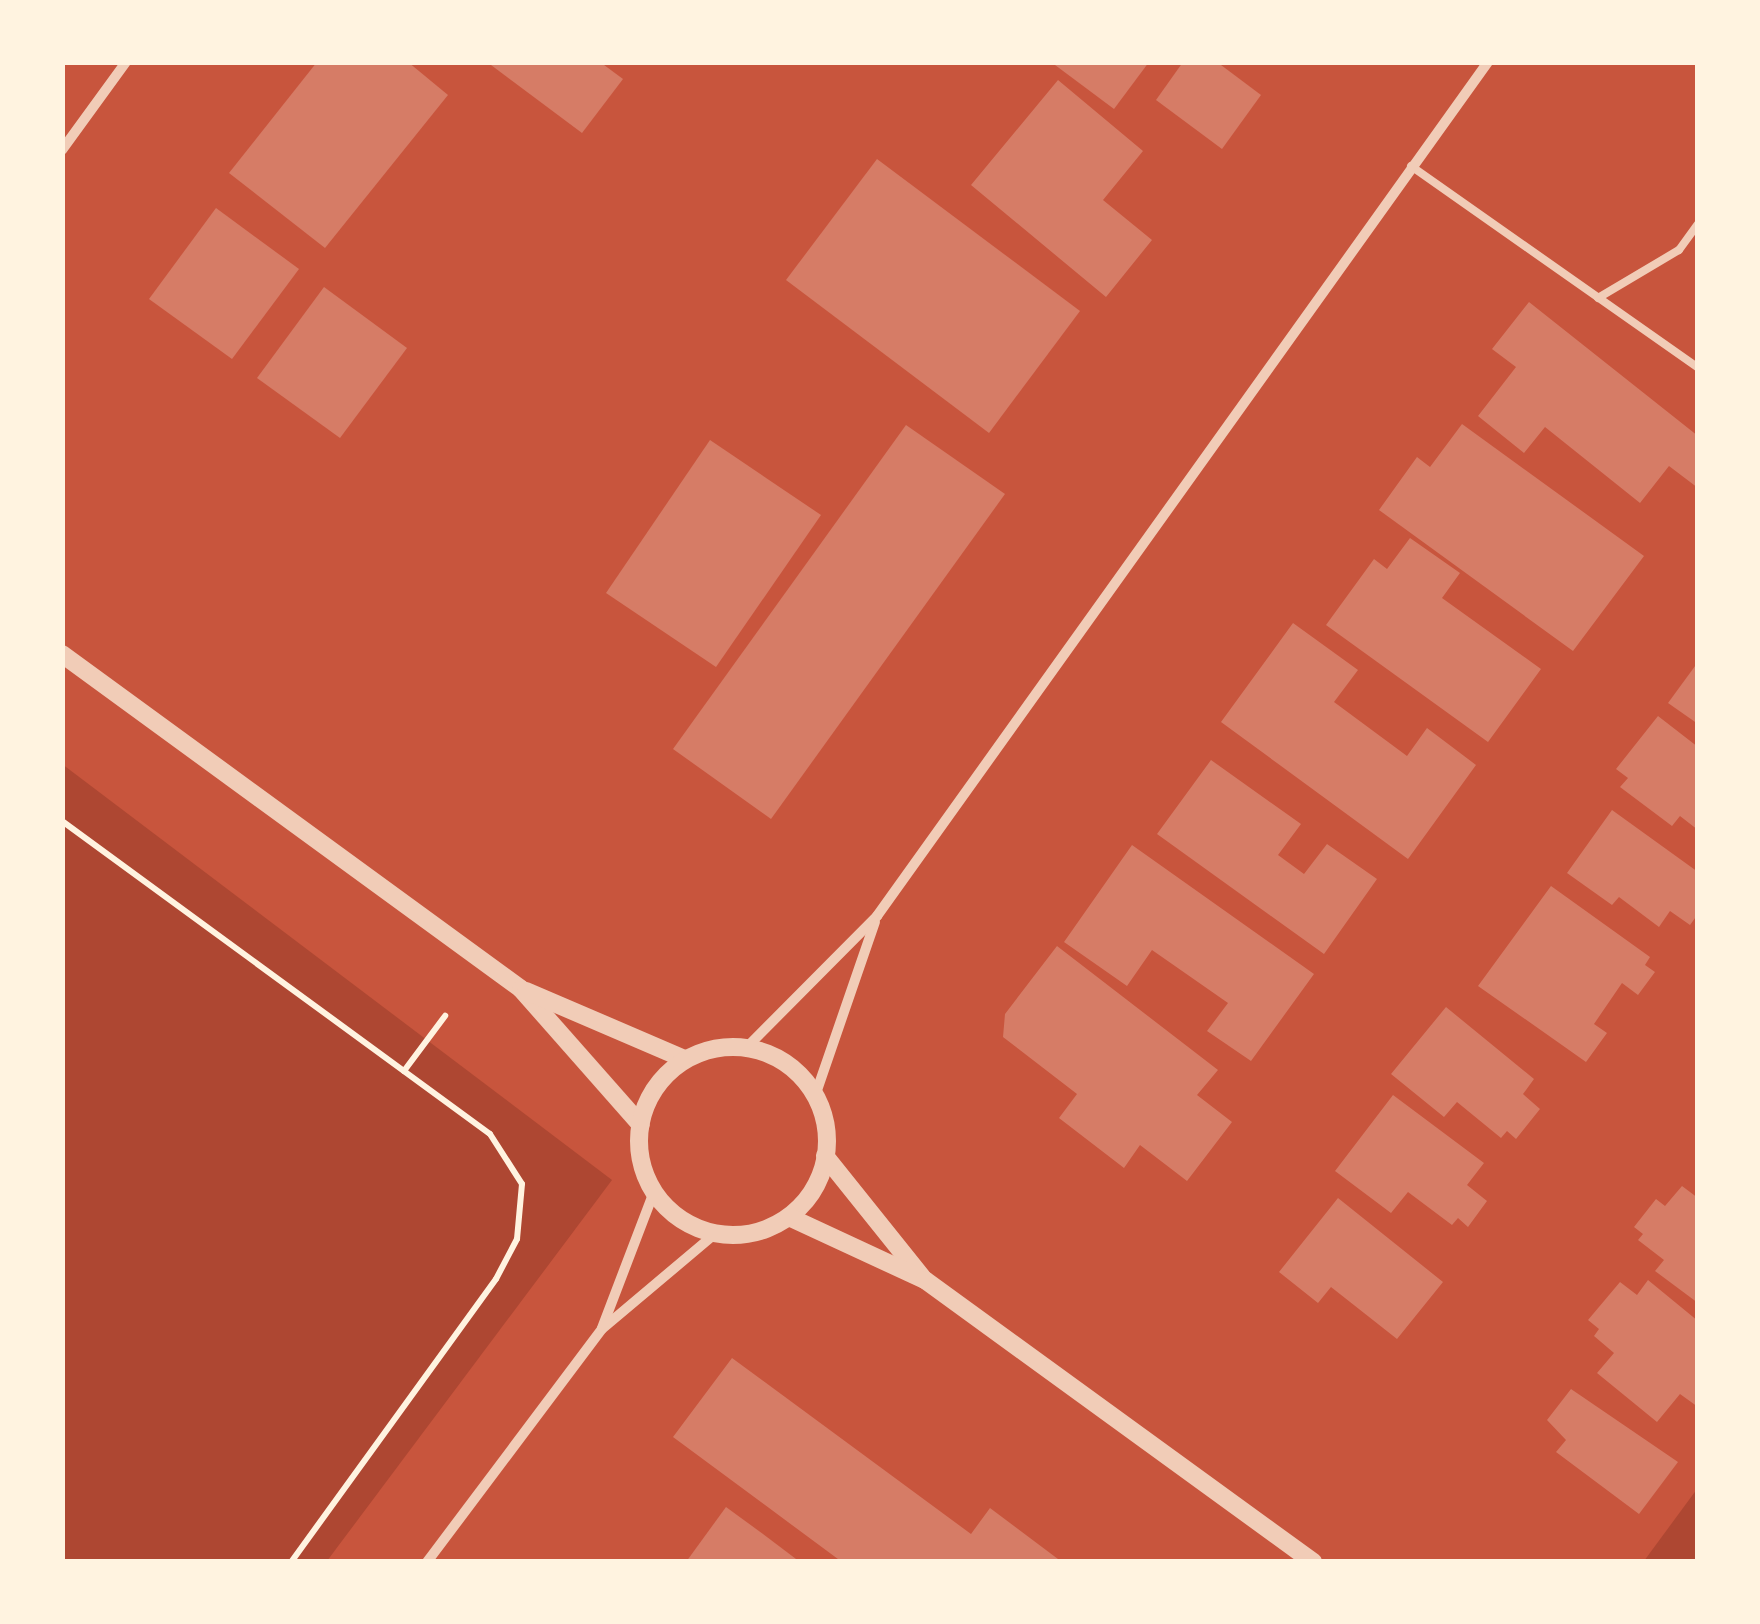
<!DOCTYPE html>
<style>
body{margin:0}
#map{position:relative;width:1760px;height:1624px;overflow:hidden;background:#c8553d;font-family:"Source Sans 3",sans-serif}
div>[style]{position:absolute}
.green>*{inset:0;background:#ae4732}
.building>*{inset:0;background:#d67c66}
.path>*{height:6px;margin:-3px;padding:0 3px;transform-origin:3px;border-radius:3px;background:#fff3e0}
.service>*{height:8px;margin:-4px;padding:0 4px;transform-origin:4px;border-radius:4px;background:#f1ccb7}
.minor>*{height:10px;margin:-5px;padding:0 5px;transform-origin:5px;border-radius:5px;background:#f1ccb7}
.tertiary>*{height:18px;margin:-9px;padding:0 9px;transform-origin:9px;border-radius:9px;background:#f1ccb7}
.tertiary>.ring{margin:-9px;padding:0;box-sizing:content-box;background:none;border:18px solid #f1ccb7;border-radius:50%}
span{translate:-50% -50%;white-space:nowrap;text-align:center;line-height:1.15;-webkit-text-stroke:10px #fff3e0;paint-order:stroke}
.frame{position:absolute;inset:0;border:65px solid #fff3e0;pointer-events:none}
</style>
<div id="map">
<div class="green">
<i style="clip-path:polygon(62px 764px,612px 1180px,327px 1561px,63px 1561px)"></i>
<i style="clip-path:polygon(1697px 1489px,1697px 1561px,1644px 1561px)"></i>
</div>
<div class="building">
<i style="clip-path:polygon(317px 62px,408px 62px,448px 95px,325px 248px,229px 173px)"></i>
<i style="clip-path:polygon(487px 62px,600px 62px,623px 79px,582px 133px)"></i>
<i style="clip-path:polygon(1051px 62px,1149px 62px,1114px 109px)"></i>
<i style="clip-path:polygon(1183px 62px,1217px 62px,1261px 95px,1222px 149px,1156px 100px)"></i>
<i style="clip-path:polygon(1058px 80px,1143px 151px,1103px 200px,1152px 240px,1106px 297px,971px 185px)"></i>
<i style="clip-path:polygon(877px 159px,1080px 311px,989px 433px,786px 280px)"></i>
<i style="clip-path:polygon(216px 208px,299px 269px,232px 359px,149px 299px)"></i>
<i style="clip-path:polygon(324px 287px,407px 348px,340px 438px,257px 378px)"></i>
<i style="clip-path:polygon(1529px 302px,1698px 436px,1698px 488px,1669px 466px,1640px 503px,1545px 427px,1524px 453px,1478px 416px,1516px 367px,1492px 349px)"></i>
<i style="clip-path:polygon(1462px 424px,1644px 556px,1573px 651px,1379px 510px,1417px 457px,1430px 467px)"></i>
<i style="clip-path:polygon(906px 425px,1005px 494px,771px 819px,673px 749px)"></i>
<i style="clip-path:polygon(710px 440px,821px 515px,716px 667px,606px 593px)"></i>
<i style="clip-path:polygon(1410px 538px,1460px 573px,1442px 598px,1541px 669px,1488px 742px,1326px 625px,1374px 559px,1387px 569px)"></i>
<i style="clip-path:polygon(1293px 623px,1358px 670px,1334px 702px,1407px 756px,1427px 728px,1476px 765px,1408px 859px,1221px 722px)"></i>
<i style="clip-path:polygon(1698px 662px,1698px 724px,1668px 703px)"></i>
<i style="clip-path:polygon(1658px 716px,1698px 747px,1698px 830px,1680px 816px,1672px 826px,1620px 787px,1628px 778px,1616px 769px)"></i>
<i style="clip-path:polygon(1211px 760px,1301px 824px,1278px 855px,1304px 874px,1327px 844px,1377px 879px,1324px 954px,1157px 834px)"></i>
<i style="clip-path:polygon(1612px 810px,1698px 872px,1698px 914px,1690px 925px,1670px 911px,1659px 927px,1619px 897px,1612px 905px,1567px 873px)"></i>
<i style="clip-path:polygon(1132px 845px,1314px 974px,1251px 1061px,1207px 1031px,1228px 1003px,1152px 950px,1127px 986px,1064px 942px)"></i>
<i style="clip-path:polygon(1551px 886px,1650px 957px,1645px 965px,1655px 972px,1638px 995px,1622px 983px,1594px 1024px,1607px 1033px,1586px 1062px,1478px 986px)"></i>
<i style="clip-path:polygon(1057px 946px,1218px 1070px,1197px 1095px,1232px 1122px,1187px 1181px,1140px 1145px,1124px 1168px,1059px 1118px,1077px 1094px,1003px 1037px,1005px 1014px)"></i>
<i style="clip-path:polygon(1446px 1007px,1534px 1079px,1523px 1094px,1540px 1109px,1516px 1139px,1507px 1131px,1501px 1138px,1457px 1102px,1444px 1117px,1391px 1074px)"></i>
<i style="clip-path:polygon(1393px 1095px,1484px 1163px,1467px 1185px,1487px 1201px,1468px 1227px,1458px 1218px,1452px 1225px,1408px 1192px,1391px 1213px,1335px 1171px)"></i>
<i style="clip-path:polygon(1682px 1186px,1698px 1198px,1698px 1303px,1655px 1271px,1664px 1260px,1638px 1240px,1643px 1234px,1634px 1227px,1656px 1199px,1665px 1206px)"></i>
<i style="clip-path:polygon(1338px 1198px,1443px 1282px,1397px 1339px,1331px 1287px,1318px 1303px,1279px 1272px)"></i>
<i style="clip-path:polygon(1648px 1280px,1698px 1321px,1698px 1407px,1680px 1394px,1657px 1422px,1597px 1373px,1614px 1353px,1594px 1336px,1599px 1329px,1588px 1320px,1620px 1282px,1637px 1295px)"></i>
<i style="clip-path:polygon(732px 1358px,971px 1534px,990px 1508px,1062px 1562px,842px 1562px,673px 1437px)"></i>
<i style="clip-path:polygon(1571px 1389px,1678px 1462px,1639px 1514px,1556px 1452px,1566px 1440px,1547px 1420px)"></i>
<i style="clip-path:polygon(726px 1507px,763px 1534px,800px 1562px,686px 1562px)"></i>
</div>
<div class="path">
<i style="left:62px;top:821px;width:530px;rotate:36.18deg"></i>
<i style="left:490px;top:1134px;width:59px;rotate:57.4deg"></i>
<i style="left:522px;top:1184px;width:55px;rotate:95.2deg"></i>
<i style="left:517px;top:1239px;width:45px;rotate:117.7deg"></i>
<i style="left:496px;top:1279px;width:349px;rotate:125.9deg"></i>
<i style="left:404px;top:1071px;width:69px;rotate:-53.3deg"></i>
</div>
<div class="service">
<i style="left:1411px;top:166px;width:351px;rotate:35.1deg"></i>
<i style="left:1598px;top:298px;width:94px;rotate:-30.7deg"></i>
<i style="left:1679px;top:250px;width:32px;rotate:-54deg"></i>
</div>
<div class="minor">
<i style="left:62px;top:150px;width:109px;rotate:-54deg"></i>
<i style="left:747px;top:1047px;width:185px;rotate:-45.2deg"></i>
<i style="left:877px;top:916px;width:1050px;rotate:-54.42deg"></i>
<i style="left:815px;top:1096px;width:184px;rotate:-71deg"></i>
<i style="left:602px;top:1328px;width:146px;rotate:-69.1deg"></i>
<i style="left:427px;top:1562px;width:291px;rotate:-53.1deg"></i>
<i style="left:602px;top:1329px;width:149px;rotate:-40.1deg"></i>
</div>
<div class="tertiary">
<i style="left:62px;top:654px;width:568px;rotate:36.12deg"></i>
<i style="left:521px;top:989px;width:181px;rotate:48.6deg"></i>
<i style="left:526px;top:991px;width:173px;rotate:23.2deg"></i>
<i class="ring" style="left:639px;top:1047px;width:170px;height:170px"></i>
<i style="left:825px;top:1156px;width:155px;rotate:51.3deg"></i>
<i style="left:789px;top:1217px;width:150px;rotate:24.9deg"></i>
<i style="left:925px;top:1280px;width:480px;rotate:36deg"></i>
</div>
<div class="frame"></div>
</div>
